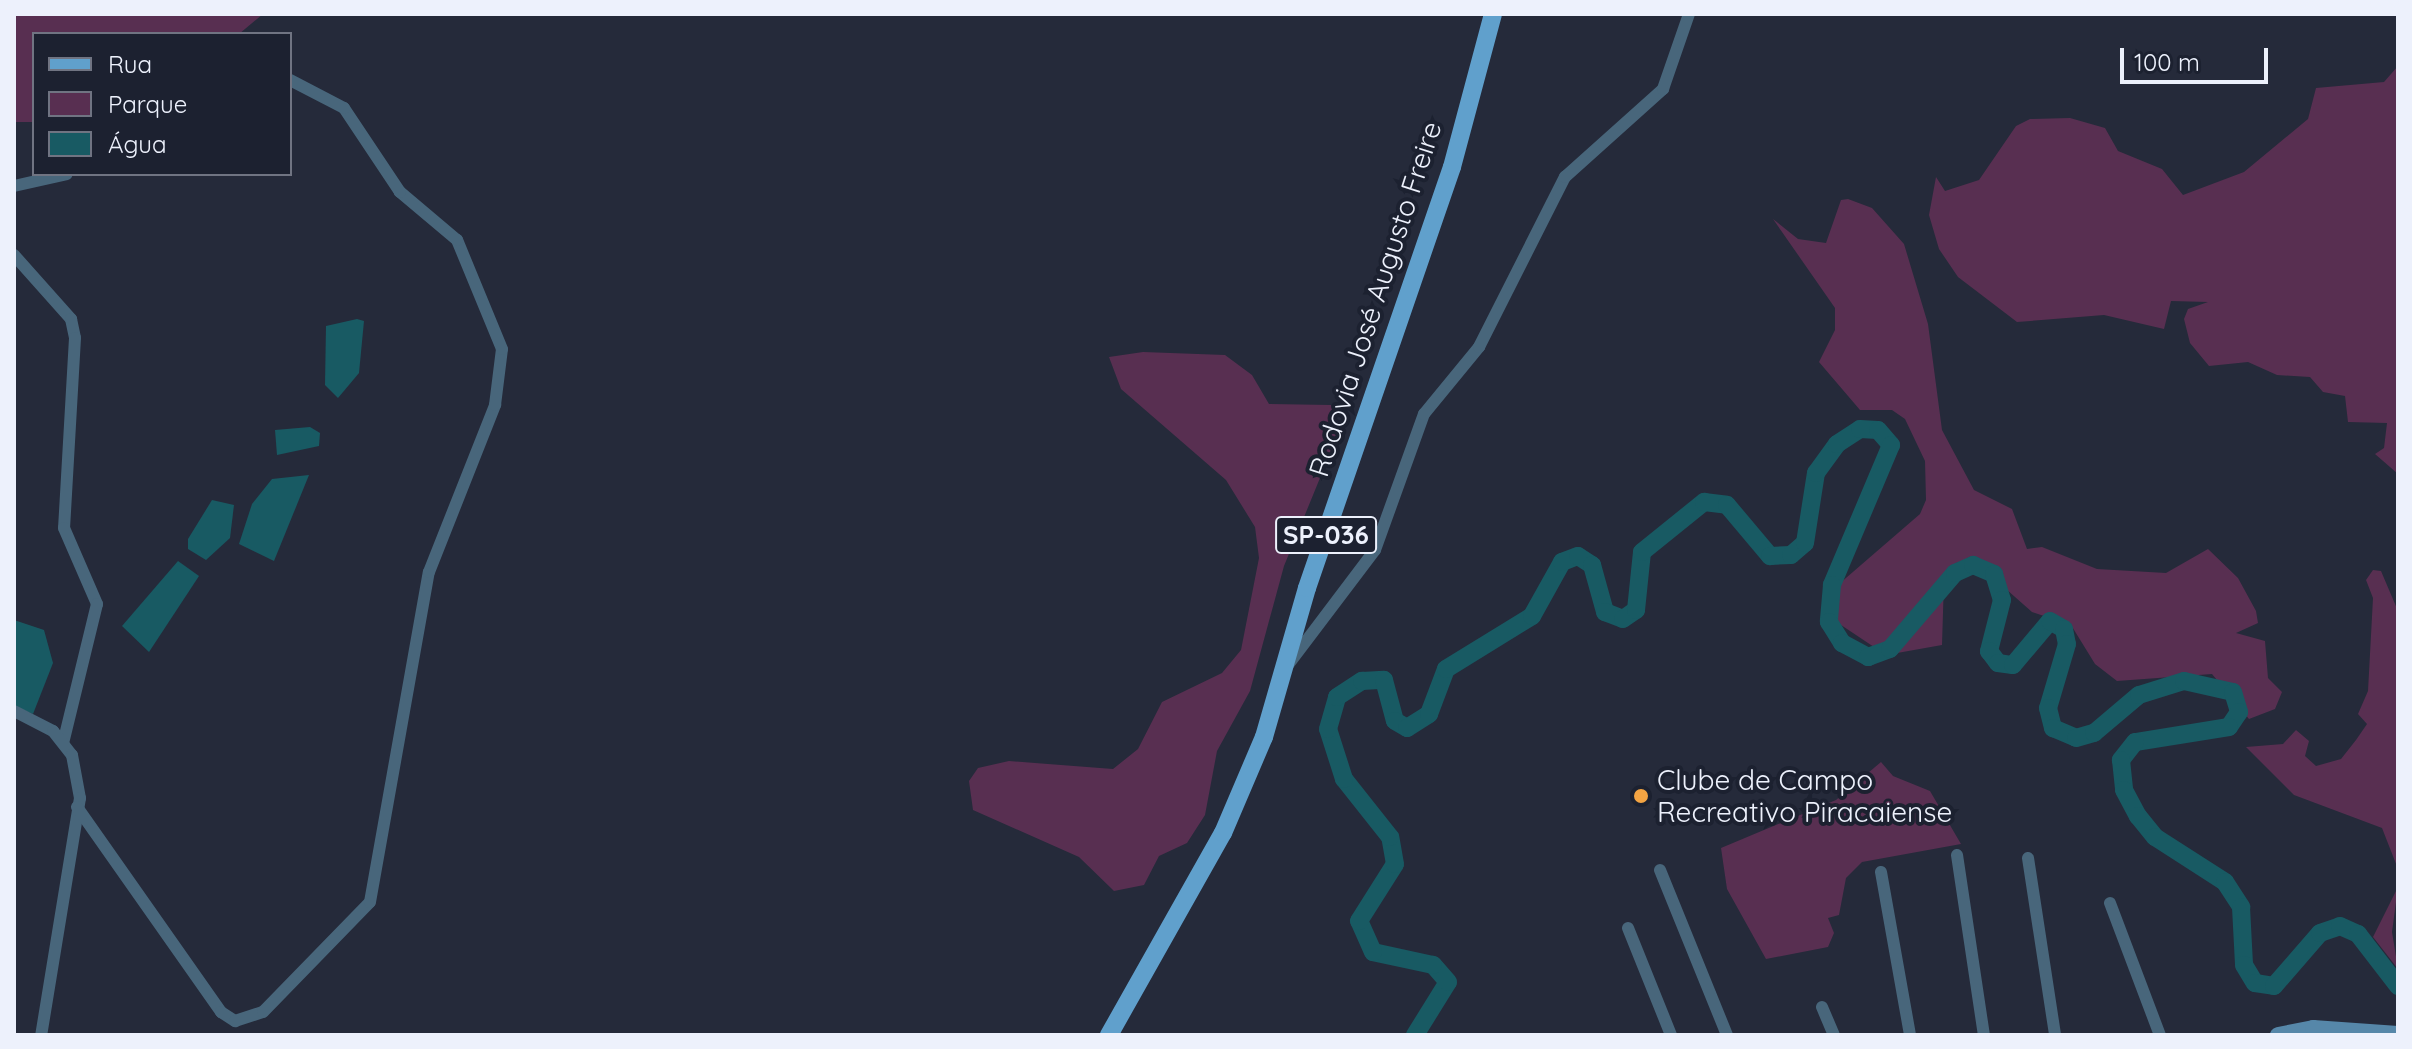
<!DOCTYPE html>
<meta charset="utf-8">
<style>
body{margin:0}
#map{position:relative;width:2412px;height:1049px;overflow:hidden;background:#252a3a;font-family:Quicksand,sans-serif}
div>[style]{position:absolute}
.green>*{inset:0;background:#582f51}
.water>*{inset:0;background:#185a63}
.river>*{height:18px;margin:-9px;padding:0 9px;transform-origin:9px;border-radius:9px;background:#185a63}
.street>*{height:12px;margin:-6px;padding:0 6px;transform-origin:6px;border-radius:6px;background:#48667b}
.secondary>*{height:16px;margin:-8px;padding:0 8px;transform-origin:8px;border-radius:8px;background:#5687a9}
.primary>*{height:18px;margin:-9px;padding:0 9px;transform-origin:9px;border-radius:9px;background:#60a0cc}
.dots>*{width:22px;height:22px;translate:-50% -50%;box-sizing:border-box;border:4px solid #1c2130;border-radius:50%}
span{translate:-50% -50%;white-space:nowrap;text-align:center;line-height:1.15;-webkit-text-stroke:8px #1c2130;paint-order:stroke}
.shield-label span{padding:2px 6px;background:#1c2130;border:2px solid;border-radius:6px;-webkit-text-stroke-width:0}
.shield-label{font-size:26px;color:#edf1fc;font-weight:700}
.street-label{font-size:28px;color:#edf1fc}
.poi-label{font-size:28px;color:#edf1fc}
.left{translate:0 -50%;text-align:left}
.frame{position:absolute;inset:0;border:16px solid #edf1fc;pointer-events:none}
.legend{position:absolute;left:32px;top:32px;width:260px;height:144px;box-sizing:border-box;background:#1c2130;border:2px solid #707482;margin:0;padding:10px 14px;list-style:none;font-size:24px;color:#edf1fc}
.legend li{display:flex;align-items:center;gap:16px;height:40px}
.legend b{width:40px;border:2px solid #707482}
.scale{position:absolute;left:2120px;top:48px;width:148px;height:36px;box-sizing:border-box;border:4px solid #edf1fc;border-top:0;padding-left:10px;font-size:24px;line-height:28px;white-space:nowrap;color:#edf1fc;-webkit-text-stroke:6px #1c2130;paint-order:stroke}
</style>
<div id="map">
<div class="green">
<i style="clip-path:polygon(14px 14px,263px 14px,239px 34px,34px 34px,34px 122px,14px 122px)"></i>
<i style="clip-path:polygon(2398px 66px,2398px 474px,2375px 454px,2384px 448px,2387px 423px,2348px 422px,2345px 396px,2323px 392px,2310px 377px,2277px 375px,2248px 362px,2209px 366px,2190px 343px,2184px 319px,2188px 309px,2208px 302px,2171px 301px,2164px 329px,2104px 315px,2017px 322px,1958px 277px,1939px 249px,1929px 215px,1936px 177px,1945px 191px,1979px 180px,2016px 126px,2030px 119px,2070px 118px,2105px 128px,2118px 151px,2162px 169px,2183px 195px,2244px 172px,2308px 119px,2316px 88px,2384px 82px)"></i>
<i style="clip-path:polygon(1848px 199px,1872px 208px,1904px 244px,1928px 324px,1942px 430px,1974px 490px,2012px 509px,2027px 549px,2042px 547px,2097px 569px,2166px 573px,2208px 549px,2238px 578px,2256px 611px,2258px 623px,2236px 633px,2265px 641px,2268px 678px,2282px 692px,2275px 709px,2249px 719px,2212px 674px,2117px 681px,2095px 664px,2071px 625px,2032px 612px,1972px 559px,1956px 563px,1944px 580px,1942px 645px,1886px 655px,1841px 625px,1828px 606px,1839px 584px,1920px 514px,1926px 500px,1925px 461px,1905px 419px,1892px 410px,1860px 410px,1819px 362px,1835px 330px,1835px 308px,1773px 219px,1798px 239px,1826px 243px,1841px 200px)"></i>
<i style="clip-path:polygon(1143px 352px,1225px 355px,1252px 375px,1269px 404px,1331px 405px,1338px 434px,1284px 566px,1250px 691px,1217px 751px,1205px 815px,1187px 843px,1159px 856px,1144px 885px,1114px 891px,1079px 857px,973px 810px,969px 781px,978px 768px,1009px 761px,1113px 769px,1138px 749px,1162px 702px,1222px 673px,1241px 650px,1259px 558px,1255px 527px,1226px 480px,1121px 389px,1109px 357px)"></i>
<i style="clip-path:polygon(2373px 570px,2381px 571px,2398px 611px,2398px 869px,2382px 828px,2294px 795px,2246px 747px,2283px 744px,2296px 730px,2309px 741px,2305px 756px,2316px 766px,2341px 759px,2356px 740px,2367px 724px,2358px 714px,2368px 691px,2373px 598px,2366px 580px)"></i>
<i style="clip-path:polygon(1881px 762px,1893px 776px,1930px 791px,1961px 844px,1862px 862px,1846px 878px,1839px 915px,1828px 918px,1834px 933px,1828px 947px,1766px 959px,1727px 889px,1721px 848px,1836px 800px)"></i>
<i style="clip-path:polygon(2398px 887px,2392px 932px,2398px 969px,2373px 937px)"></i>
</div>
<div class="water">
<i style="clip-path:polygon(357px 319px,364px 321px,359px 373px,338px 398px,325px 385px,326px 326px)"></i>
<i style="clip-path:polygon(310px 427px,320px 433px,319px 446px,277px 455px,275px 430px)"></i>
<i style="clip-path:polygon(309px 475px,274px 561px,239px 544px,252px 504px,272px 479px)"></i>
<i style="clip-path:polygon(212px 500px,234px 505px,230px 538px,206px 560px,188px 549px,188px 539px)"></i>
<i style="clip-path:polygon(178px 561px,199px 576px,149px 652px,122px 626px)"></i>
<i style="clip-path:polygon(14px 620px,44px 630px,53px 663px,33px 714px,14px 706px)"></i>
</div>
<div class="river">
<i style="left:1415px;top:1035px;width:62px;rotate:-58.1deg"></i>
<i style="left:1448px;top:982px;width:23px;rotate:-131deg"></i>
<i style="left:1433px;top:965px;width:61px;rotate:-167.8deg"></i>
<i style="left:1373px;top:952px;width:34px;rotate:-114deg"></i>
<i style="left:1359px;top:921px;width:67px;rotate:-57.7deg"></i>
<i style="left:1395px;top:864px;width:27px;rotate:-100deg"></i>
<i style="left:1390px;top:837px;width:74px;rotate:-128.4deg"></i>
<i style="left:1344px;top:779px;width:52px;rotate:-107.7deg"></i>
<i style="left:1328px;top:729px;width:33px;rotate:-74deg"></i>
<i style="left:1337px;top:697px;width:30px;rotate:-33deg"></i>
<i style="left:1362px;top:681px;width:22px;rotate:-3deg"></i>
<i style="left:1384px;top:680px;width:42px;rotate:75deg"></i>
<i style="left:1395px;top:721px;width:14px;rotate:30deg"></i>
<i style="left:1407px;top:728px;width:26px;rotate:-32deg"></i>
<i style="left:1429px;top:714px;width:48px;rotate:-69.3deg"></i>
<i style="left:1446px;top:669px;width:101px;rotate:-31.6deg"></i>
<i style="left:1532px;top:616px;width:62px;rotate:-60.9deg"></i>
<i style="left:1562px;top:562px;width:17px;rotate:-21deg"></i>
<i style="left:1578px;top:556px;width:17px;rotate:33deg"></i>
<i style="left:1592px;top:565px;width:49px;rotate:74.5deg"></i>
<i style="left:1605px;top:612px;width:19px;rotate:21deg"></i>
<i style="left:1623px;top:619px;width:16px;rotate:-35deg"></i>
<i style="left:1636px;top:610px;width:58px;rotate:-84.1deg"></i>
<i style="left:1642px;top:552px;width:80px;rotate:-38.9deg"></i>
<i style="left:1704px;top:502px;width:23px;rotate:7deg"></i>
<i style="left:1727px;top:505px;width:67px;rotate:49.9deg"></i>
<i style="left:1770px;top:556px;width:21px;rotate:-3deg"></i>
<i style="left:1791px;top:555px;width:18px;rotate:-41deg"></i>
<i style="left:1805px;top:543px;width:71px;rotate:-81.1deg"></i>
<i style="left:1816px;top:473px;width:36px;rotate:-54deg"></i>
<i style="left:1837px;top:444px;width:27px;rotate:-33deg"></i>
<i style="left:1860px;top:429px;width:18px;rotate:3deg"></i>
<i style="left:1878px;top:430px;width:20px;rotate:49deg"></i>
<i style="left:1891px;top:445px;width:152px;rotate:112.9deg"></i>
<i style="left:1832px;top:585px;width:37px;rotate:95deg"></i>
<i style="left:1829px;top:622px;width:25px;rotate:58deg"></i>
<i style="left:1842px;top:643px;width:30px;rotate:28deg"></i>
<i style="left:1868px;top:657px;width:23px;rotate:-20deg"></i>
<i style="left:1890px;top:649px;width:100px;rotate:-49.5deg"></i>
<i style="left:1955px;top:573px;width:20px;rotate:-24deg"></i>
<i style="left:1973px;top:565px;width:23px;rotate:23deg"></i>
<i style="left:1994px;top:574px;width:27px;rotate:73deg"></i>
<i style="left:2002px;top:600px;width:53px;rotate:104.3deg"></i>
<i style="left:1989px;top:651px;width:15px;rotate:53deg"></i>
<i style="left:1998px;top:663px;width:15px;rotate:8deg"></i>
<i style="left:2013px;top:665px;width:57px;rotate:-49.9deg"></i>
<i style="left:2050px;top:621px;width:16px;rotate:30deg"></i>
<i style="left:2064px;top:629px;width:15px;rotate:79deg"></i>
<i style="left:2067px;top:644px;width:67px;rotate:106.5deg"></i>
<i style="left:2048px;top:708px;width:21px;rotate:76deg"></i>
<i style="left:2053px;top:728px;width:25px;rotate:23deg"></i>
<i style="left:2076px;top:738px;width:19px;rotate:-16deg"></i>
<i style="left:2094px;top:733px;width:59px;rotate:-40.2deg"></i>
<i style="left:2139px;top:695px;width:47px;rotate:-17.3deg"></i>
<i style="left:2184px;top:681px;width:50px;rotate:12.7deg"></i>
<i style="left:2233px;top:692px;width:21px;rotate:73deg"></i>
<i style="left:2239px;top:712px;width:18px;rotate:124deg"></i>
<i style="left:2229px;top:727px;width:95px;rotate:170.9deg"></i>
<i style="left:2135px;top:742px;width:23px;rotate:128deg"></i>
<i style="left:2121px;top:760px;width:30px;rotate:84deg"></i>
<i style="left:2124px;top:790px;width:30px;rotate:62deg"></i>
<i style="left:2138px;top:816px;width:27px;rotate:51deg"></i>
<i style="left:2155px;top:837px;width:83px;rotate:32.7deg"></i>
<i style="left:2225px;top:882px;width:30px;rotate:57deg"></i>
<i style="left:2241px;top:907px;width:58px;rotate:87deg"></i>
<i style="left:2244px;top:965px;width:21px;rotate:59deg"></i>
<i style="left:2255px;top:983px;width:19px;rotate:9deg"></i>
<i style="left:2274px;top:986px;width:70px;rotate:-49deg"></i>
<i style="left:2320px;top:933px;width:21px;rotate:-19deg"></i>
<i style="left:2340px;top:926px;width:20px;rotate:24deg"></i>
<i style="left:2358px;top:934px;width:66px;rotate:52.4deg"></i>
</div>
<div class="street">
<i style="left:14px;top:186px;width:54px;rotate:-12.8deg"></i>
<i style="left:14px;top:255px;width:86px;rotate:48.3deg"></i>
<i style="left:71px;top:319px;width:19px;rotate:78deg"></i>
<i style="left:75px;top:338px;width:190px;rotate:93.3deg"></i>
<i style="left:64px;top:528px;width:83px;rotate:66.5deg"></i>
<i style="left:97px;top:604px;width:143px;rotate:103.7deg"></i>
<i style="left:1288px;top:665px;width:144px;rotate:-52.9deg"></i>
<i style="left:1375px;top:550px;width:145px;rotate:-70.2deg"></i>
<i style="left:1424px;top:414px;width:87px;rotate:-50.6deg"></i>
<i style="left:1479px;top:347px;width:191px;rotate:-63.2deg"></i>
<i style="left:1565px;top:177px;width:132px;rotate:-41.9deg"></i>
<i style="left:1663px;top:89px;width:79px;rotate:-70.9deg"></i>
<i style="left:14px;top:711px;width:44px;rotate:27.1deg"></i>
<i style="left:53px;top:731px;width:31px;rotate:52deg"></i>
<i style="left:72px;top:755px;width:44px;rotate:79.5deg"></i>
<i style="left:80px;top:798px;width:240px;rotate:99.3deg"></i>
<i style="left:77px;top:807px;width:251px;rotate:54.9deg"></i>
<i style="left:221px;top:1012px;width:17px;rotate:33deg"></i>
<i style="left:235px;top:1021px;width:29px;rotate:-18deg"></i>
<i style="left:263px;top:1012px;width:153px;rotate:-45.8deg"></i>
<i style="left:370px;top:902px;width:335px;rotate:-79.9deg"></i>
<i style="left:429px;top:572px;width:180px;rotate:-68.4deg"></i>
<i style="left:495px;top:405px;width:56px;rotate:-82.9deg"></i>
<i style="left:502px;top:349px;width:118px;rotate:-112.4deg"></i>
<i style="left:457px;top:240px;width:75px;rotate:-139.9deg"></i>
<i style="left:400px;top:192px;width:101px;rotate:-123.7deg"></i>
<i style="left:344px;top:108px;width:61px;rotate:-152.6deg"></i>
<i style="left:1957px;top:855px;width:182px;rotate:81.5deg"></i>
<i style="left:2028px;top:858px;width:179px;rotate:81.3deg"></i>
<i style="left:1660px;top:870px;width:178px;rotate:67.9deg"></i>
<i style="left:1881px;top:872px;width:166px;rotate:79.9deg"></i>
<i style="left:2110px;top:903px;width:141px;rotate:69.3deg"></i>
<i style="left:1628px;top:928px;width:115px;rotate:68.1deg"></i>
<i style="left:1822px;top:1007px;width:30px;rotate:67deg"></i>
</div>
<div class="secondary">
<i style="left:2278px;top:1035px;width:36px;rotate:-11deg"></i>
<i style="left:2313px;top:1028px;width:85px;rotate:4deg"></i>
</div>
<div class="primary">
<i style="left:1109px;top:1035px;width:232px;rotate:-60.6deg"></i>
<i style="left:1223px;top:833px;width:104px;rotate:-66.9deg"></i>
<i style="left:1264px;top:737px;width:155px;rotate:-73.9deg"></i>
<i style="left:1307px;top:588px;width:445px;rotate:-71deg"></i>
<i style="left:1452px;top:167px;width:158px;rotate:-75deg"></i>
</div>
<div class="dots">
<i style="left:1641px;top:796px;background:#f3a443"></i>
</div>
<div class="shield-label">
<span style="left:1326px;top:535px">SP-036</span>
</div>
<div class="street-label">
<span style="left:1375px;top:299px;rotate:-72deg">Rodovia José Augusto Freire</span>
</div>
<div class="poi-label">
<span class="left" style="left:1657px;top:796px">Clube de Campo<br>Recreativo Piracaiense</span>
</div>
<div class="frame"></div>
<ul class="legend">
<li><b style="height:10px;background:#60a0cc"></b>Rua</li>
<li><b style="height:22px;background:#582f51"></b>Parque</li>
<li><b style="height:22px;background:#185a63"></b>Água</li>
</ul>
<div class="scale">100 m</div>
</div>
